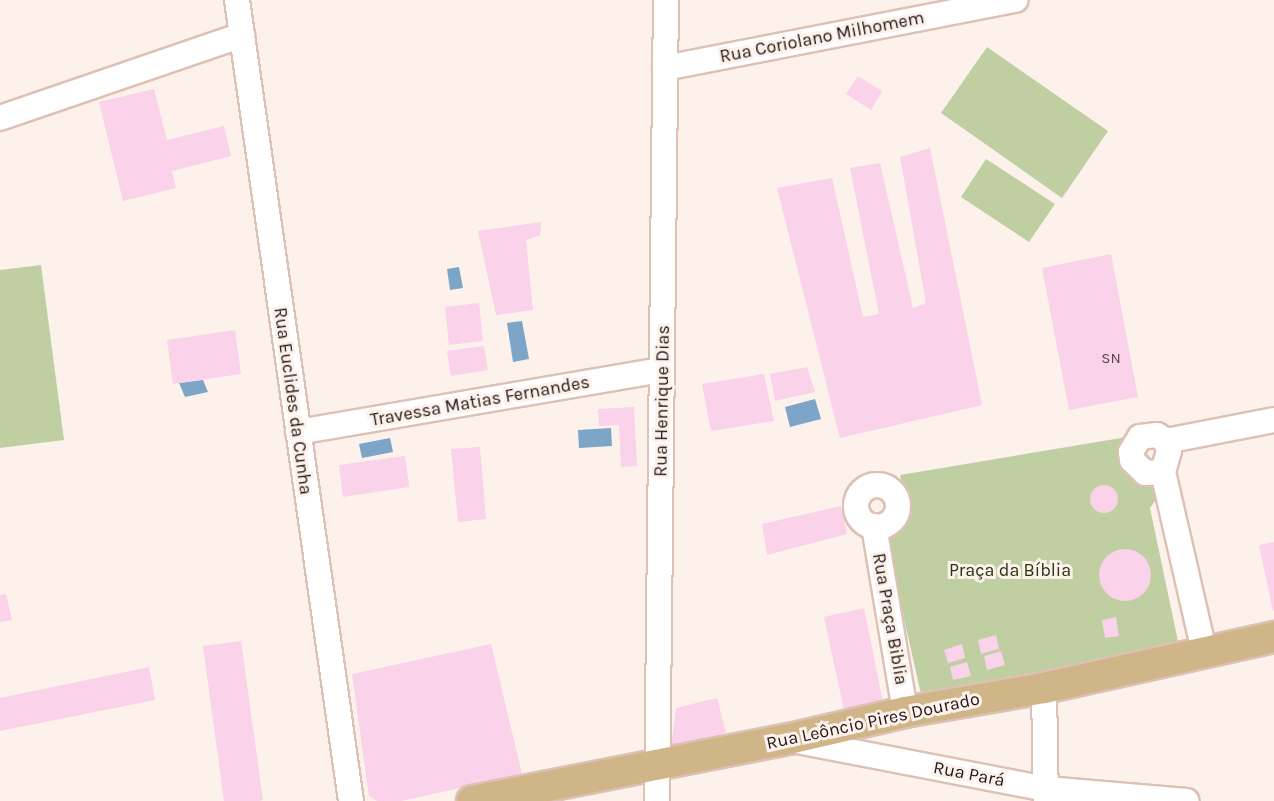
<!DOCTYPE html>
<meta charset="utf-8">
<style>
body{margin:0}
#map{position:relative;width:1274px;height:801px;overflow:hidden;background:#fdf1ec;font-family:Karla,sans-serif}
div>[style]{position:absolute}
.green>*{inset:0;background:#c0cfa1}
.water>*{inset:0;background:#7ca5c7}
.building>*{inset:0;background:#fad2e9}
.round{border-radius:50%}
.roads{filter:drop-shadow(2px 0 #ddc1b4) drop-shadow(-2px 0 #ddc1b4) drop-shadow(0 2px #ddc1b4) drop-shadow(0 -2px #ddc1b4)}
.minor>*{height:24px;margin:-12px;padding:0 12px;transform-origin:12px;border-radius:12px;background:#fff}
.minor>.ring{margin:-12px;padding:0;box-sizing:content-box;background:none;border:24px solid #fff;border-radius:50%}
.major>*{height:30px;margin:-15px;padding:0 15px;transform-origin:15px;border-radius:15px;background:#d0b589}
span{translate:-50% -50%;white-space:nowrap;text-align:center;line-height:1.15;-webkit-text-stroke:6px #fdf1ec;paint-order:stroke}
.number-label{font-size:15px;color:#584648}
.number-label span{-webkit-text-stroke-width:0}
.street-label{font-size:18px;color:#221813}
.park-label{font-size:18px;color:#2a330e}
</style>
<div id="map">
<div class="green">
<i style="clip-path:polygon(987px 47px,1108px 131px,1062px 198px,941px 113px)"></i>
<i style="clip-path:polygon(986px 159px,1055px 204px,1029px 242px,961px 197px)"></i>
<i style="clip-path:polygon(41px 265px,64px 440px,0 448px,0 270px)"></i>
<i style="clip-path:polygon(1127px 437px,1160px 494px,1150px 508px,1180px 651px,923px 703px,887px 543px,908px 510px,900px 475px)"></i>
</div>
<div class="water">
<i style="clip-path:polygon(459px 267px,463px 288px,450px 290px,447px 269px)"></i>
<i style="clip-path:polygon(522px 321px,529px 359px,513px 362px,507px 323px)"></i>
<i style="clip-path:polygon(203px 380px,208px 392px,185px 397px,179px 383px)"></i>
<i style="clip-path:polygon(815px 399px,821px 419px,790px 427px,785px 407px)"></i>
<i style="clip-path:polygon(611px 428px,612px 446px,579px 448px,578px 430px)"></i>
<i style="clip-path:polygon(390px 438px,393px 452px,362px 458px,359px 444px)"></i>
</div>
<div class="building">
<i style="clip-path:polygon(858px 76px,882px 91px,871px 110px,846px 94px)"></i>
<i style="clip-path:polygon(154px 89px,167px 140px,224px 126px,231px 156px,172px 171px,176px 188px,123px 201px,99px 102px)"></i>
<i style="clip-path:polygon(930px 148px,982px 405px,840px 438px,777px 188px,832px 178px,863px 317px,879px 314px,850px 168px,880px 163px,913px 308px,926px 303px,900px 157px)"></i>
<i style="clip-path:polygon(541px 222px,540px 235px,526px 240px,533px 310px,496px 315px,478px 231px)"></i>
<i style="clip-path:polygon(1111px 254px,1138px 397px,1069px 410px,1042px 268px)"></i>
<i style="clip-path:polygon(479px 303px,483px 341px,449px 345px,445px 307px)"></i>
<i style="clip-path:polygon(235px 330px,241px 374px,173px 384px,167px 340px)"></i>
<i style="clip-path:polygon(484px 346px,488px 370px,451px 376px,447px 351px)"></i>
<i style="clip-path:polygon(807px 367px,815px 392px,775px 401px,770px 374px)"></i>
<i style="clip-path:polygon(764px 374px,774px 421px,711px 431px,702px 384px)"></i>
<i style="clip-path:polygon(634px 407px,637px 466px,621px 467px,619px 425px,599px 426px,598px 409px)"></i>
<i style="clip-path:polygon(480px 447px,486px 519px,458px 522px,451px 449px)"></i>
<i style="clip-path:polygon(405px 456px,409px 487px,343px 497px,339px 465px)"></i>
<i class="round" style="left:1090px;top:485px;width:28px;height:28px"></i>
<i style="clip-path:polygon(841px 506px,847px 534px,767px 555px,762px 524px)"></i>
<i style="clip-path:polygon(1274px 542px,1274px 610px,1273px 611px,1259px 545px)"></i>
<i class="round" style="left:1099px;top:549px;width:52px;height:52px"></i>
<i style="clip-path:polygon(6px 594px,12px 620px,0 622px,0 595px)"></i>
<i style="clip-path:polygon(864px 608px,883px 702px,844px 710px,824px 617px)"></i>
<i style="clip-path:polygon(1116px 617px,1119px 636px,1105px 638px,1102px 620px)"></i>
<i style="clip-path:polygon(996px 635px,999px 649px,981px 654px,978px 640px)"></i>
<i style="clip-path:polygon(241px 641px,263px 800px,259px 801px,224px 801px,203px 646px)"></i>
<i style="clip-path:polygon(491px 644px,522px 774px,401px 801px,377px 801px,369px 796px,352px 674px)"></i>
<i style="clip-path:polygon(962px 644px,965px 658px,948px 663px,944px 650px)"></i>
<i style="clip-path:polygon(1001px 651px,1005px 665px,987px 670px,984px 656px)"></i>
<i style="clip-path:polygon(967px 662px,971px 676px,953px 680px,950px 667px)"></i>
<i style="clip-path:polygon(149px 667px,155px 700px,0 731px,0 698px)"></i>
<i style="clip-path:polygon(717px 698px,726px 733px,671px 747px,676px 708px)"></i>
</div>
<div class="roads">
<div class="minor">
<i style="left:237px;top:0;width:809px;rotate:81.9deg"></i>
<i style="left:665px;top:68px;width:357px;rotate:-11deg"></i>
<i style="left:0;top:118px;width:256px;rotate:-18.9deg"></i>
<i style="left:298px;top:432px;width:369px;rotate:-9.7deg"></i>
<i style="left:1166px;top:441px;width:110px;rotate:-11deg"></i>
<i style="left:1163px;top:472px;width:18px;rotate:177deg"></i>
<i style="left:1145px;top:473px;width:18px;rotate:-135deg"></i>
<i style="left:1132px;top:460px;width:8px;rotate:-97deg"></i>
<i style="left:1131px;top:452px;width:17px;rotate:-59deg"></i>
<i style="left:1140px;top:437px;width:17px;rotate:-7deg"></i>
<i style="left:1157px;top:435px;width:11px;rotate:34deg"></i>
<i style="left:1166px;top:441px;width:10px;rotate:73deg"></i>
<i style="left:1169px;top:451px;width:22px;rotate:106deg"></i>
<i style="left:1163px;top:472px;width:184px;rotate:77.1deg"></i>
<i class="ring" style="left:856px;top:485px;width:18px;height:18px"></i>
<i style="left:874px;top:526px;width:189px;rotate:80.5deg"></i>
<i style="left:1044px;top:688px;width:113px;rotate:89deg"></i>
<i style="left:792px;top:740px;width:259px;rotate:10.9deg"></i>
<i style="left:1046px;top:789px;width:141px;rotate:4.9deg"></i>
<i style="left:657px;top:801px;width:801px;rotate:-89.36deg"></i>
</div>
<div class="major">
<i style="left:472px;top:801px;width:323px;rotate:-11.1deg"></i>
<i style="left:789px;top:739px;width:119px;rotate:-13.1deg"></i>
<i style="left:905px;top:712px;width:141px;rotate:-9.8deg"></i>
<i style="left:1044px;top:688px;width:236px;rotate:-12.5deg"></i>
</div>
</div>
<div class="number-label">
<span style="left:1111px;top:359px">SN</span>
</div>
<div class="street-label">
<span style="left:822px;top:37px;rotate:-11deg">Rua Coriolano Milhomem</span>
<span style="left:293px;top:401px;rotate:82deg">Rua Euclides da Cunha</span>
<span style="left:480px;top:401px;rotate:-10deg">Travessa Matias Fernandes</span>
<span style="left:662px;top:401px;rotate:-89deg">Rua Henrique Dias</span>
<span style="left:890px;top:619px;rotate:80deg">Rua Praça Biblia</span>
<span style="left:873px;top:721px;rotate:-12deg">Rua Leôncio Pires Dourado</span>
<span style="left:969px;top:774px;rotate:11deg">Rua Pará</span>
</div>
<div class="park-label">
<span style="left:1010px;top:570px">Praça da Bíblia</span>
</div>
</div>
